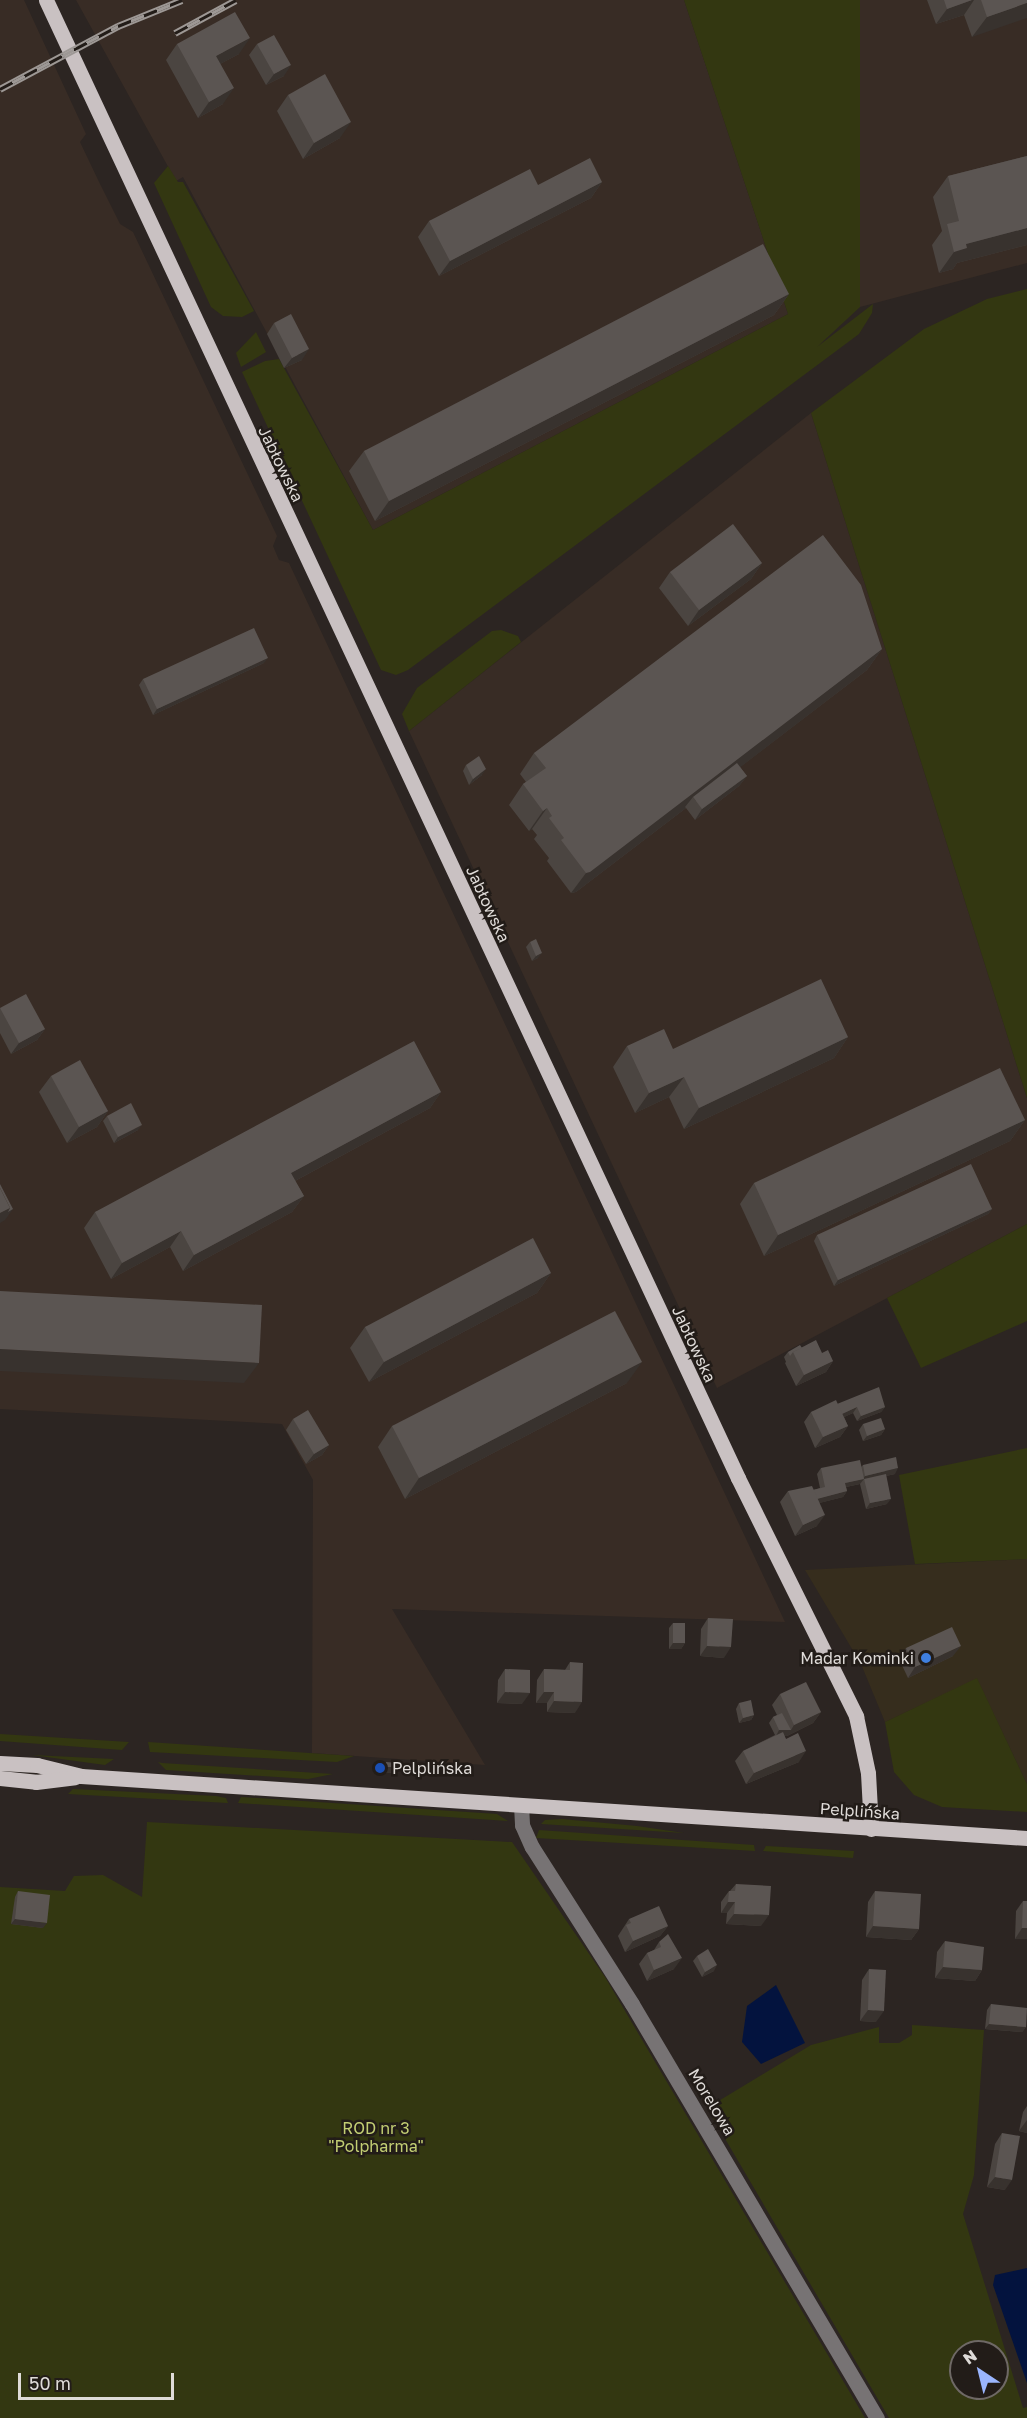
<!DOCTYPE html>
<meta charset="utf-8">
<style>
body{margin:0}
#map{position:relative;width:1027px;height:2418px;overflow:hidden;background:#2c2522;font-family:"Golos Text",sans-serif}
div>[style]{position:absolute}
.commercial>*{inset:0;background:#362d1d}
.built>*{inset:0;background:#382c25}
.green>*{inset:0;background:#333711}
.water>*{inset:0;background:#03133e}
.minor>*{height:15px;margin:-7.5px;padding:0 7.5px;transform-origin:7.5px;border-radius:7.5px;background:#777374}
.major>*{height:15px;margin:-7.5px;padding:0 7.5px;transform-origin:7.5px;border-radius:7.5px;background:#c9c1c2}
.rail>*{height:7px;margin-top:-3.5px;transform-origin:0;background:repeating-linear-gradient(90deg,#221c18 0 14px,#9d9895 0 28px);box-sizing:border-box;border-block:2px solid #9d9895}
.wall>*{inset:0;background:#4b4541}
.shaded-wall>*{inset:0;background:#38322e}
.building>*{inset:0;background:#5b5552}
.dots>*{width:16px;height:16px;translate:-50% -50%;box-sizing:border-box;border:3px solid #221c18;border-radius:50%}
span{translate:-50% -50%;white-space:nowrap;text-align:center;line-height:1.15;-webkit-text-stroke:5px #221c18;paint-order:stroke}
.street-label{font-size:16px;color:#dfdbd8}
.poi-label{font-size:16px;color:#dfdbd8}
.right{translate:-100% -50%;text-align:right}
.left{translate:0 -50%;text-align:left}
.park-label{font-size:16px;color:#c3ce73}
.north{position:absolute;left:949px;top:2340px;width:60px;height:60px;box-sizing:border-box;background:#221c18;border:2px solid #6e6865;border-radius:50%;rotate:325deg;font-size:16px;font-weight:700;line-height:24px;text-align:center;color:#dfdbd8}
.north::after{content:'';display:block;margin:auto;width:21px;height:27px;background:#9ab5fd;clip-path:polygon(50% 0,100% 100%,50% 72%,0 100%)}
.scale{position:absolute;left:18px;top:2373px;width:156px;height:27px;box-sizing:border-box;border:3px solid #dfdbd8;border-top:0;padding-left:8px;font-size:18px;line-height:21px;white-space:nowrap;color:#dfdbd8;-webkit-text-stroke:4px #221c18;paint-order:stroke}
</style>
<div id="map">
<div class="commercial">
<i style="clip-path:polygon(1027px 1559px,1027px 1784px,977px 1679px,885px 1722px,861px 1664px,805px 1570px)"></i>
</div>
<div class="built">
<i style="clip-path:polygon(0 0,24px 0,86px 134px,80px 142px,101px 186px,120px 224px,133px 232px,277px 536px,273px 546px,279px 560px,289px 563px,785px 1622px,392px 1609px,485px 1765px,312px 1753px,313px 1480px,282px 1424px,0 1409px)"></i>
<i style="clip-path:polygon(76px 0,684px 0,788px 314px,373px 530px,183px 177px,176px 181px)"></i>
<i style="clip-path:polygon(860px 0,1027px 0,1027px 263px,860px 307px)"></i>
<i style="clip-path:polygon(811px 413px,1027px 1098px,1027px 1224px,717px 1388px,409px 731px)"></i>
</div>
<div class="green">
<i style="clip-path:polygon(684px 0,860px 0,860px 307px,817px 347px,873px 304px,872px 313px,859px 334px,408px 670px,396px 675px,381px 670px,242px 372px,265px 361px,279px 359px,373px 530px,788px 314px)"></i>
<i style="clip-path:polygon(168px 166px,178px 182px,183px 182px,254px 311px,242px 317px,223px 316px,211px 307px,154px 183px)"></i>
<i style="clip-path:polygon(1027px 289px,1027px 1098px,811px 413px,924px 329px,987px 299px)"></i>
<i style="clip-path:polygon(256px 332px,266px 352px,241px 367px,236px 353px)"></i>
<i style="clip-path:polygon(501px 630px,518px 636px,521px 642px,409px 731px,402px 714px,417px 688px,492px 631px)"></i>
<i style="clip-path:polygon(1027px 1224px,1027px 1321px,921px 1368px,887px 1298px)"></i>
<i style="clip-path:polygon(1027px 1448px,1027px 1559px,915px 1564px,899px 1475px)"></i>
<i style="clip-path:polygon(977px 1678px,1027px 1784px,1027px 1812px,942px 1807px,914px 1795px,894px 1772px,885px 1722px)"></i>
<i style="clip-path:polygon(0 1734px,129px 1742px,122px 1750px,0 1741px)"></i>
<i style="clip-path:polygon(148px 1742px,354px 1756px,337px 1762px,150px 1752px)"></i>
<i style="clip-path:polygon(32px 1755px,114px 1759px,105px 1765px)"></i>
<i style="clip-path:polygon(158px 1762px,162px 1763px,333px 1774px,308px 1779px,166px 1770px)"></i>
<i style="clip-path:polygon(73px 1789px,216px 1796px,226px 1798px,228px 1803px,68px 1794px)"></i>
<i style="clip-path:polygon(241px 1797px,497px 1814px,508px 1821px,238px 1803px)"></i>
<i style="clip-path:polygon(562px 1819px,637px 1826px,684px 1833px,541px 1824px,545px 1820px)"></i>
<i style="clip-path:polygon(147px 1822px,512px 1842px,605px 1977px,865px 2418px,0 2418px,0 1887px,65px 1891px,74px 1876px,103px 1875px,142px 1897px)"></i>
<i style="clip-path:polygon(539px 1830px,754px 1845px,755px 1851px,536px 1838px)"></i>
<i style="clip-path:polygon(766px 1846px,854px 1851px,853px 1858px,763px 1851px)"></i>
<i style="clip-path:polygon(evenodd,912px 2025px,984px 2030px,974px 2175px,963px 2214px,1023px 2408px,1027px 2407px,1027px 2418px,889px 2418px,707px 2108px,811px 2045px,879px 2027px,879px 2043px,899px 2043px,912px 2035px,912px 2025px,961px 2352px,997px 2352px,997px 2388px,961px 2388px,961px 2352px)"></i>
</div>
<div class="water">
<i style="clip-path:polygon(776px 1985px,805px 2043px,761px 2064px,742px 2042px,747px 2006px)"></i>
<i style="clip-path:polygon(1027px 2268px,1027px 2383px,993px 2285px,995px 2275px)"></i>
</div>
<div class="minor">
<i style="left:521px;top:1805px;width:20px;rotate:87deg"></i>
<i style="left:522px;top:1825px;width:24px;rotate:66deg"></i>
<i style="left:532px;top:1847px;width:186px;rotate:57.5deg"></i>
<i style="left:632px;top:2004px;width:481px;rotate:59.4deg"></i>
</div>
<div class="major">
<i style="left:46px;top:0;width:1632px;rotate:64.91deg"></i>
<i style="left:738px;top:1478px;width:266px;rotate:63.6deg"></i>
<i style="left:856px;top:1716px;width:58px;rotate:78.1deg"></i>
<i style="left:868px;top:1773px;width:56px;rotate:86.9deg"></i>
<i style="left:0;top:1763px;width:37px;rotate:3deg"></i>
<i style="left:37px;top:1765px;width:45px;rotate:14deg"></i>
<i style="left:81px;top:1776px;width:948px;rotate:3.75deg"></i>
<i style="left:0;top:1778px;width:36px;rotate:6deg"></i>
<i style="left:36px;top:1782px;width:39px;rotate:-7deg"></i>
</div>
<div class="rail">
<i style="left:175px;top:33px;width:69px;rotate:-28.4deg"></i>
<i style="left:0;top:89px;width:134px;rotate:-28.1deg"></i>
<i style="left:118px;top:26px;width:69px;rotate:-22.1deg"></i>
</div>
<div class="wall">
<i style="clip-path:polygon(927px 0,1027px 0,972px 37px,964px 15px,936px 24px)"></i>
<i style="clip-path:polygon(177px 44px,239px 54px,220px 64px,223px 104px,198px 118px,166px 60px)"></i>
<i style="clip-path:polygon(257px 44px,284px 76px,266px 85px,249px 55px)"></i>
<i style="clip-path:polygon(288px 95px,340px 138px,303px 159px,277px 111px)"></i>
<i style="clip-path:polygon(1027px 156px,1027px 245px,957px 263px,953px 269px,939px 273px,932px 245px,942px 231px,933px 197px,948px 176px)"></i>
<i style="clip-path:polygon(602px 182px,591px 198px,439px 276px,418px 237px,429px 221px,538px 185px)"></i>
<i style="clip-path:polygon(789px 294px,774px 315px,375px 521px,349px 471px,364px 451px)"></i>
<i style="clip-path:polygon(274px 323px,302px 360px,284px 368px,267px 334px)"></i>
<i style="clip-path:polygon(762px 563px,751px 579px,688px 626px,659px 588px,670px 572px)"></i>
<i style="clip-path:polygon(882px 649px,867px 670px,740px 767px,747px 776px,739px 786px,695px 820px,686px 808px,576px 892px,571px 893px,547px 861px,549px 858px,534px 839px,537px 835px,532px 829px,529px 831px,509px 805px,523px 784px,526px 782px,520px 774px,534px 753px)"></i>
<i style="clip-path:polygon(264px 663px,153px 715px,139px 685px,143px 679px)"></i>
<i style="clip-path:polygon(466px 765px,482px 775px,469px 785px,463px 771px)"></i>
<i style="clip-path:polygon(530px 942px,538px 958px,532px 961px,526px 947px)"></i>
<i style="clip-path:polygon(0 1008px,45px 1029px,37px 1040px,11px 1054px,0 1033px)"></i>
<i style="clip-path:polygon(848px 1037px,834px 1058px,684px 1129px,669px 1097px,635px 1113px,613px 1067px,627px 1046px,673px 1049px)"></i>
<i style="clip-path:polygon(51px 1076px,108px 1111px,97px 1127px,67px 1143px,39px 1092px)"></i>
<i style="clip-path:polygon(441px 1092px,430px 1108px,295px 1181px,304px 1196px,292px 1212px,183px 1271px,170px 1247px,111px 1279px,84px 1228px,95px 1212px)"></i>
<i style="clip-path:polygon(107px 1116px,138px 1130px,114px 1143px,103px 1121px)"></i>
<i style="clip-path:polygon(1025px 1120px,1010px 1141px,764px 1256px,740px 1204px,754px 1183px)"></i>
<i style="clip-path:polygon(992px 1209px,988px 1214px,834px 1286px,814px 1241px,817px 1235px)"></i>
<i style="clip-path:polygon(551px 1273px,537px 1293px,369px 1382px,350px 1348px,365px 1327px)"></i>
<i style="clip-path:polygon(802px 1348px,822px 1353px,833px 1361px,826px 1372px,796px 1386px,785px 1363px,786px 1362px,784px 1357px,788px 1352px)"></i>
<i style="clip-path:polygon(627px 1383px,405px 1499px,378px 1447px,392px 1426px)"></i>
<i style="clip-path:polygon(837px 1404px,885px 1407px,881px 1412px,857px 1421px,853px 1413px,844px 1417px,848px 1426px,840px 1437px,815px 1448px,804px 1422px,811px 1412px)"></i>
<i style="clip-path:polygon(293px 1419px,329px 1445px,322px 1455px,306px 1464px,286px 1430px)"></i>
<i style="clip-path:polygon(863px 1424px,885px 1429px,881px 1435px,863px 1441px,859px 1430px)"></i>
<i style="clip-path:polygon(863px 1465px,895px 1474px,886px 1476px,887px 1504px,866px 1509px,860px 1484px,863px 1481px,860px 1484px,846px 1487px,847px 1491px,843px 1497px,819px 1503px,817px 1526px,795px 1536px,780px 1502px,788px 1491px,813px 1490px,820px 1488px,817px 1474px,821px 1468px,861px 1467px)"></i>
<i style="clip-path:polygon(708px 1618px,724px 1658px,700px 1656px,701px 1629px)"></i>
<i style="clip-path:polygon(673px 1623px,685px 1643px,681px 1649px,669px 1649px,669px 1628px)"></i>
<i style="clip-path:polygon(906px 1648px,953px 1656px,908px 1678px,899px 1659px)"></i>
<i style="clip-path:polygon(570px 1662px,575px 1713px,547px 1712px,547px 1703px,536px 1703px,537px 1680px,544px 1669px,565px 1670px)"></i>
<i style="clip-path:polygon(505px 1669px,522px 1704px,497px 1703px,498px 1680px)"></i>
<i style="clip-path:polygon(780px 1694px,821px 1712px,813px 1723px,787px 1736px,784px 1736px,799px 1762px,746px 1784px,735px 1761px,743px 1751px,775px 1735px,769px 1723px,773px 1717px,777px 1715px,772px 1705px)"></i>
<i style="clip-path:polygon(739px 1703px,754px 1715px,751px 1720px,739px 1723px,736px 1709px)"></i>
<i style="clip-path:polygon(386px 1762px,398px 1767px,395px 1773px,382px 1772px,382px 1768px)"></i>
<i style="clip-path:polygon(736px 1884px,761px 1926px,726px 1924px,727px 1913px,721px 1913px,721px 1902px,729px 1891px,730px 1891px)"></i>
<i style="clip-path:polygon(18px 1891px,43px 1928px,11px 1924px,15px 1897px)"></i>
<i style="clip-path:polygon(875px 1891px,919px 1929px,911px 1940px,866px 1937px,868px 1902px)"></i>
<i style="clip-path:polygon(1023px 1901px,1027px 1901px,1027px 1939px,1015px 1939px,1016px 1911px)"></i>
<i style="clip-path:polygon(629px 1919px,668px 1926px,660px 1936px,625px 1952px,618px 1936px)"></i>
<i style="clip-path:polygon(945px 1941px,982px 1970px,975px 1981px,935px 1978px,937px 1952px)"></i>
<i style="clip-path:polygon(659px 1942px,674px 1969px,647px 1981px,639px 1964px,647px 1953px,654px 1950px)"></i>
<i style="clip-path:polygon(697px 1956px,714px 1971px,702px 1977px,693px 1961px)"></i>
<i style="clip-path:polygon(869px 1969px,876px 2022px,860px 2021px,862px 1980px)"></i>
<i style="clip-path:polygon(991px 2004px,1026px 2027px,1022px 2032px,985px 2029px,987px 2010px)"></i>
<i style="clip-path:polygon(1027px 2106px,1027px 2133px,1019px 2131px,1023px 2112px)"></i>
<i style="clip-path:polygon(1002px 2133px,1005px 2190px,987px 2187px,995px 2144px)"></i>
</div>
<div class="shaded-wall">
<i style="clip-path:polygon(972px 0,974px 0,964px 15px,936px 24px,947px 9px)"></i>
<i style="clip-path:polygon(1027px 3px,1027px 18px,972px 37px,987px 17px)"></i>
<i style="clip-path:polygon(250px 38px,239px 54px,205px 72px,216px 56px)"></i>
<i style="clip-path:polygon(291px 65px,284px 76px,266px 85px,274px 74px)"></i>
<i style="clip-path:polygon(234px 88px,223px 104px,198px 118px,209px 102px)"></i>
<i style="clip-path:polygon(351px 122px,340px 138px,303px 159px,314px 143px)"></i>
<i style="clip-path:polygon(602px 182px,591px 198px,439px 276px,450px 261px)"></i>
<i style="clip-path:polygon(1027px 228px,1027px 245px,957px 263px,953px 269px,939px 273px,954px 252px,966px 244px)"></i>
<i style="clip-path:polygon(789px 294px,774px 315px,375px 521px,389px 501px)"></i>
<i style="clip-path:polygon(309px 349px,302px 360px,284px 368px,292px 358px)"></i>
<i style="clip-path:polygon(762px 563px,751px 579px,688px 626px,699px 610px)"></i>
<i style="clip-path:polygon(882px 649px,867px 670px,696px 801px,693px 797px,685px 807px,686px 808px,576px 892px,571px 893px,586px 873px)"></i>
<i style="clip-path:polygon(268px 658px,264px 663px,153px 715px,157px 709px)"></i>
<i style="clip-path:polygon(486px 769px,482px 775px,469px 785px,473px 779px)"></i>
<i style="clip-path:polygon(747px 776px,739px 786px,695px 820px,702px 809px)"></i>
<i style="clip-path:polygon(547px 808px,532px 829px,529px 831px,543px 811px)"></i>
<i style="clip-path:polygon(542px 953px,538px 958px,532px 961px,536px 956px)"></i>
<i style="clip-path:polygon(45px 1029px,37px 1040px,11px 1054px,19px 1043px)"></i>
<i style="clip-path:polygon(848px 1037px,834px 1058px,684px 1129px,699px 1108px)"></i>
<i style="clip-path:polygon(684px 1077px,669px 1097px,635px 1113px,649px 1093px)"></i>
<i style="clip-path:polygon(441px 1092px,430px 1108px,280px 1189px,291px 1173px)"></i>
<i style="clip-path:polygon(108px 1111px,97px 1127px,67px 1143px,79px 1127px)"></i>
<i style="clip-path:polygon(1025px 1120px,1010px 1141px,764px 1256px,778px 1235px)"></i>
<i style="clip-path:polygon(142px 1125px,138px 1130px,114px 1143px,118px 1137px)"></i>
<i style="clip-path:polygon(304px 1196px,292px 1212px,183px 1271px,194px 1255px)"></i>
<i style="clip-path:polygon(10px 1208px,13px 1209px,5px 1220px,0 1223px,0 1213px)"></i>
<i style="clip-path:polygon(992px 1209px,988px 1214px,834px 1286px,838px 1280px)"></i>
<i style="clip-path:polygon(181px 1231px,170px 1247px,111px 1279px,122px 1263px)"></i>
<i style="clip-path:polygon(551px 1273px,537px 1293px,369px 1382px,384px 1362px)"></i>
<i style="clip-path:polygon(0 1349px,259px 1363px,244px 1383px,0 1371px)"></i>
<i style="clip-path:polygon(833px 1361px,826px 1372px,796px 1386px,804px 1375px)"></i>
<i style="clip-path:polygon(642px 1362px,627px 1383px,405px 1499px,419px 1478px)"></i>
<i style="clip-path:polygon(857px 1407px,853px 1413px,833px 1422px,837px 1416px)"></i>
<i style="clip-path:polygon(885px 1407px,881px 1412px,857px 1421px,861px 1416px)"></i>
<i style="clip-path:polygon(848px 1426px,840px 1437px,815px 1448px,823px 1437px)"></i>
<i style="clip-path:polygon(885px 1429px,881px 1435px,863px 1441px,867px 1436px)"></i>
<i style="clip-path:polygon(329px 1445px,322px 1455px,306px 1464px,314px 1454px)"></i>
<i style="clip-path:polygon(898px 1468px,895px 1474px,865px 1481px,864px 1479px,860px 1484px,841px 1488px,845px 1483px,863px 1479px,865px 1476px)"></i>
<i style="clip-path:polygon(847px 1491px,843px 1497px,808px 1506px,812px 1500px)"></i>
<i style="clip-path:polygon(891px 1499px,887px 1504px,866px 1509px,870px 1503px)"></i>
<i style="clip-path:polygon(825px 1515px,817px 1526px,795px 1536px,803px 1525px)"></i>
<i style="clip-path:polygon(673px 1643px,685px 1643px,681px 1649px,669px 1649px)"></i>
<i style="clip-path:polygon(707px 1646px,731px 1647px,724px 1658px,700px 1656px)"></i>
<i style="clip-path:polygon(961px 1646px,953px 1656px,908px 1678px,915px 1667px)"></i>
<i style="clip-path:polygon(505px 1692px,530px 1693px,522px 1704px,497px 1703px)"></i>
<i style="clip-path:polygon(544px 1692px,554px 1692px,547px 1703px,536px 1703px)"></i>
<i style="clip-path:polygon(554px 1701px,582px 1702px,575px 1713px,547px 1712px)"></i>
<i style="clip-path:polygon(821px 1712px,813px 1723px,787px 1736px,776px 1736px,779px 1730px,791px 1730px,794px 1725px)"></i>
<i style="clip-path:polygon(754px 1715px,751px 1720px,739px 1723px,743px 1718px)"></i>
<i style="clip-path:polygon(806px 1751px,799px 1762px,746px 1784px,754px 1773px)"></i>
<i style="clip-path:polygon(386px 1767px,398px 1767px,395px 1773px,382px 1772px)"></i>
<i style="clip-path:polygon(728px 1902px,735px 1902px,727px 1913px,721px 1913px)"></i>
<i style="clip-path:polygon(734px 1914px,769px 1915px,761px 1926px,726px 1924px)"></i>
<i style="clip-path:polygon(15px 1919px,47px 1923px,43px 1928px,11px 1924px)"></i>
<i style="clip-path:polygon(668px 1926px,660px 1936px,625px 1952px,633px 1941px)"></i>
<i style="clip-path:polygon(873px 1926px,919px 1929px,911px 1940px,866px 1937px)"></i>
<i style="clip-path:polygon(1022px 1928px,1027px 1928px,1027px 1939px,1015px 1939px)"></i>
<i style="clip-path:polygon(682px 1958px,674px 1969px,647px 1981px,654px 1970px)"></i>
<i style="clip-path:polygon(717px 1965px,714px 1971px,702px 1977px,705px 1972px)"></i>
<i style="clip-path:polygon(943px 1967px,982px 1970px,975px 1981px,935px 1978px)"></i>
<i style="clip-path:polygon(868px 2010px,884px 2011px,876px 2022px,860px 2021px)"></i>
<i style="clip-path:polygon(989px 2024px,1026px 2027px,1022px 2032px,985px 2029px)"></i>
<i style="clip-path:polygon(1027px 2120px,1027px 2133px,1019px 2131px)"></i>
<i style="clip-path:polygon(995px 2177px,1012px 2180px,1005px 2190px,987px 2187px)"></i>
</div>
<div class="building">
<i style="clip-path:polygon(944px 0,972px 0,947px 9px)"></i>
<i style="clip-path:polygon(981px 0,1027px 0,1027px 3px,987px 17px)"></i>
<i style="clip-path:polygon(235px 12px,250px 38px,216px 56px,234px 88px,209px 102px,177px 44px)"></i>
<i style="clip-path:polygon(274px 35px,291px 65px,274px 74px,257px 44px)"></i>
<i style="clip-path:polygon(325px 74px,351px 122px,314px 143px,288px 95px)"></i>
<i style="clip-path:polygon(1027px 156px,1027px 228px,966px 244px,967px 248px,954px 252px,947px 224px,959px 221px,948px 176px)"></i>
<i style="clip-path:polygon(590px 158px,602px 182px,450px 261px,429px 221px,530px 169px,538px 185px)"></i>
<i style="clip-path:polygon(763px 244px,789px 294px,389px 501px,364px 451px)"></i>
<i style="clip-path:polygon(291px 314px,309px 349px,292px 358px,274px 323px)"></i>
<i style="clip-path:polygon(733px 524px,762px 563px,699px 610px,670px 572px)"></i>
<i style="clip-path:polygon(823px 535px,861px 585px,882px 649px,590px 872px,586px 873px,561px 840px,564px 838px,549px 818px,552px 816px,547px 808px,543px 811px,523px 784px,546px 768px,534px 753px)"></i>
<i style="clip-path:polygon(254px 628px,268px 658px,157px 709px,143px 679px)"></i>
<i style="clip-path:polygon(479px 756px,486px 769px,473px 779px,466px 765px)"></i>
<i style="clip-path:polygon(737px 763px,747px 776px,702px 809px,693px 797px)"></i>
<i style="clip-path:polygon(536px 939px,542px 953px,536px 956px,530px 942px)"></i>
<i style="clip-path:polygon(821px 979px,848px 1037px,699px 1108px,684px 1077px,649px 1093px,627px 1046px,664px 1029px,673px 1049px)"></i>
<i style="clip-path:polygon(26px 994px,45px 1029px,19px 1043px,0 1008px)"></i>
<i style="clip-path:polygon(414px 1041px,441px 1092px,291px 1173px,304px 1196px,194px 1255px,181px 1231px,122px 1263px,95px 1212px)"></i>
<i style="clip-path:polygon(80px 1060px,108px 1111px,79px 1127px,51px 1076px)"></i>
<i style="clip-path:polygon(1000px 1068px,1025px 1120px,778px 1235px,754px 1183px)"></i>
<i style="clip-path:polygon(131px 1103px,142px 1125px,118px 1137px,107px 1116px)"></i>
<i style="clip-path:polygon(971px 1164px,992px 1209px,838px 1280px,817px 1235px)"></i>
<i style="clip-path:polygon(0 1184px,13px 1209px,8px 1212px,10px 1208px,0 1188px)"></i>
<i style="clip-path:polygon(0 1188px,10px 1208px,0 1213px)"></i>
<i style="clip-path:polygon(533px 1238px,551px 1273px,384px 1362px,365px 1327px)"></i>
<i style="clip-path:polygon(0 1291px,262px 1305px,259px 1363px,0 1349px)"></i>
<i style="clip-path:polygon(615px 1311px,642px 1362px,419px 1478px,392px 1426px)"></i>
<i style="clip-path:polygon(816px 1340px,822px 1353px,828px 1350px,833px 1361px,804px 1375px,793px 1352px)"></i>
<i style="clip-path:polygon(800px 1345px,802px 1348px,793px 1352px,790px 1356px,788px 1352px)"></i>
<i style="clip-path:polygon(879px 1387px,885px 1407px,861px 1416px,857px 1407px,842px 1414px,837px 1404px)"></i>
<i style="clip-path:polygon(836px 1400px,848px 1426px,823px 1437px,811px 1412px)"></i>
<i style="clip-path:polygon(308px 1410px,329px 1445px,314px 1454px,293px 1419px)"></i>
<i style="clip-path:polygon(881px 1418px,885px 1429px,867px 1436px,863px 1424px)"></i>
<i style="clip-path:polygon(896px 1457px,898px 1468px,865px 1476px,863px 1465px)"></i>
<i style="clip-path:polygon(860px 1460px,864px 1479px,845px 1483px,847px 1491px,817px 1499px,813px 1490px,825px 1487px,821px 1468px)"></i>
<i style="clip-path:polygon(886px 1474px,891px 1499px,870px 1503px,864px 1479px)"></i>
<i style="clip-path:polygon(812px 1486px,825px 1515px,803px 1525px,788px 1491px)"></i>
<i style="clip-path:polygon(708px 1618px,733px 1619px,731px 1647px,707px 1646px)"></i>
<i style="clip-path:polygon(673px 1623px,685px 1623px,685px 1643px,673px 1643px)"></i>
<i style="clip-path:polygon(952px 1627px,961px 1646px,915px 1667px,906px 1648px)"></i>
<i style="clip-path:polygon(570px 1662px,583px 1663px,582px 1702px,554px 1701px,554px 1692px,544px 1692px,544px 1669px,570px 1670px)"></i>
<i style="clip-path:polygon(505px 1669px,530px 1670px,530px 1693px,505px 1692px)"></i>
<i style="clip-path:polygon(806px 1682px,821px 1712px,794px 1725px,780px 1694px)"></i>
<i style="clip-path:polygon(751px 1700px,754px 1715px,743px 1718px,739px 1703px)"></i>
<i style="clip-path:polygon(782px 1713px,791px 1730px,779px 1730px,773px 1717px)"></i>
<i style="clip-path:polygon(783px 1732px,786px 1739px,798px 1733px,806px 1751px,754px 1773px,743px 1751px)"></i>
<i style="clip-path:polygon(386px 1762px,399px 1763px,398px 1767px,386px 1767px)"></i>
<i style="clip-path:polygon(736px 1884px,771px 1886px,769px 1915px,734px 1914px,735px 1902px,728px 1902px,729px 1891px,735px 1891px)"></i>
<i style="clip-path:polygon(18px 1891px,50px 1895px,47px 1923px,15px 1919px)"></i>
<i style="clip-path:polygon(875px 1891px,921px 1894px,919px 1929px,873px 1926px)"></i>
<i style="clip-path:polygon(1023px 1901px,1027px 1901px,1027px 1928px,1022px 1928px)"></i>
<i style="clip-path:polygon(659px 1906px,668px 1926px,633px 1941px,626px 1925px,631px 1923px,629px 1919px)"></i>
<i style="clip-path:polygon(668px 1934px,682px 1958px,654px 1970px,647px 1953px,661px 1947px,659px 1942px)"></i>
<i style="clip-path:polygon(945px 1941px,984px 1947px,982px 1970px,943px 1967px)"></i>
<i style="clip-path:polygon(708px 1949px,717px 1965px,705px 1972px,697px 1956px)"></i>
<i style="clip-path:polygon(869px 1969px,886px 1970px,884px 2011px,868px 2010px)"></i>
<i style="clip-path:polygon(991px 2004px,1027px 2008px,1026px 2027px,989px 2024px)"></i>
<i style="clip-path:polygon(1002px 2133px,1020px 2136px,1012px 2180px,995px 2177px)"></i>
</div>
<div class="dots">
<i style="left:926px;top:1658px;background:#3f7fe0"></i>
<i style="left:380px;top:1768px;background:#1a4fb4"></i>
</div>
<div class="street-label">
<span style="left:281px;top:464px;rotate:64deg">Jabłowska</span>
<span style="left:488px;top:904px;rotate:65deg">Jabłowska</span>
<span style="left:694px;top:1344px;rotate:65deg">Jabłowska</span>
<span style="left:860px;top:1811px;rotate:4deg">Pelplińska</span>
<span style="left:712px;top:2102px;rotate:59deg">Morelowa</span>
</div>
<div class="poi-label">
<span class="right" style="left:914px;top:1658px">Madar Kominki</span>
<span class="left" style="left:392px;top:1768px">Pelplińska</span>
</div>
<div class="park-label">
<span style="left:376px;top:2137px">ROD nr 3<br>"Polpharma"</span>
</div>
<div class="north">N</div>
<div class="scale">50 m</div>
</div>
